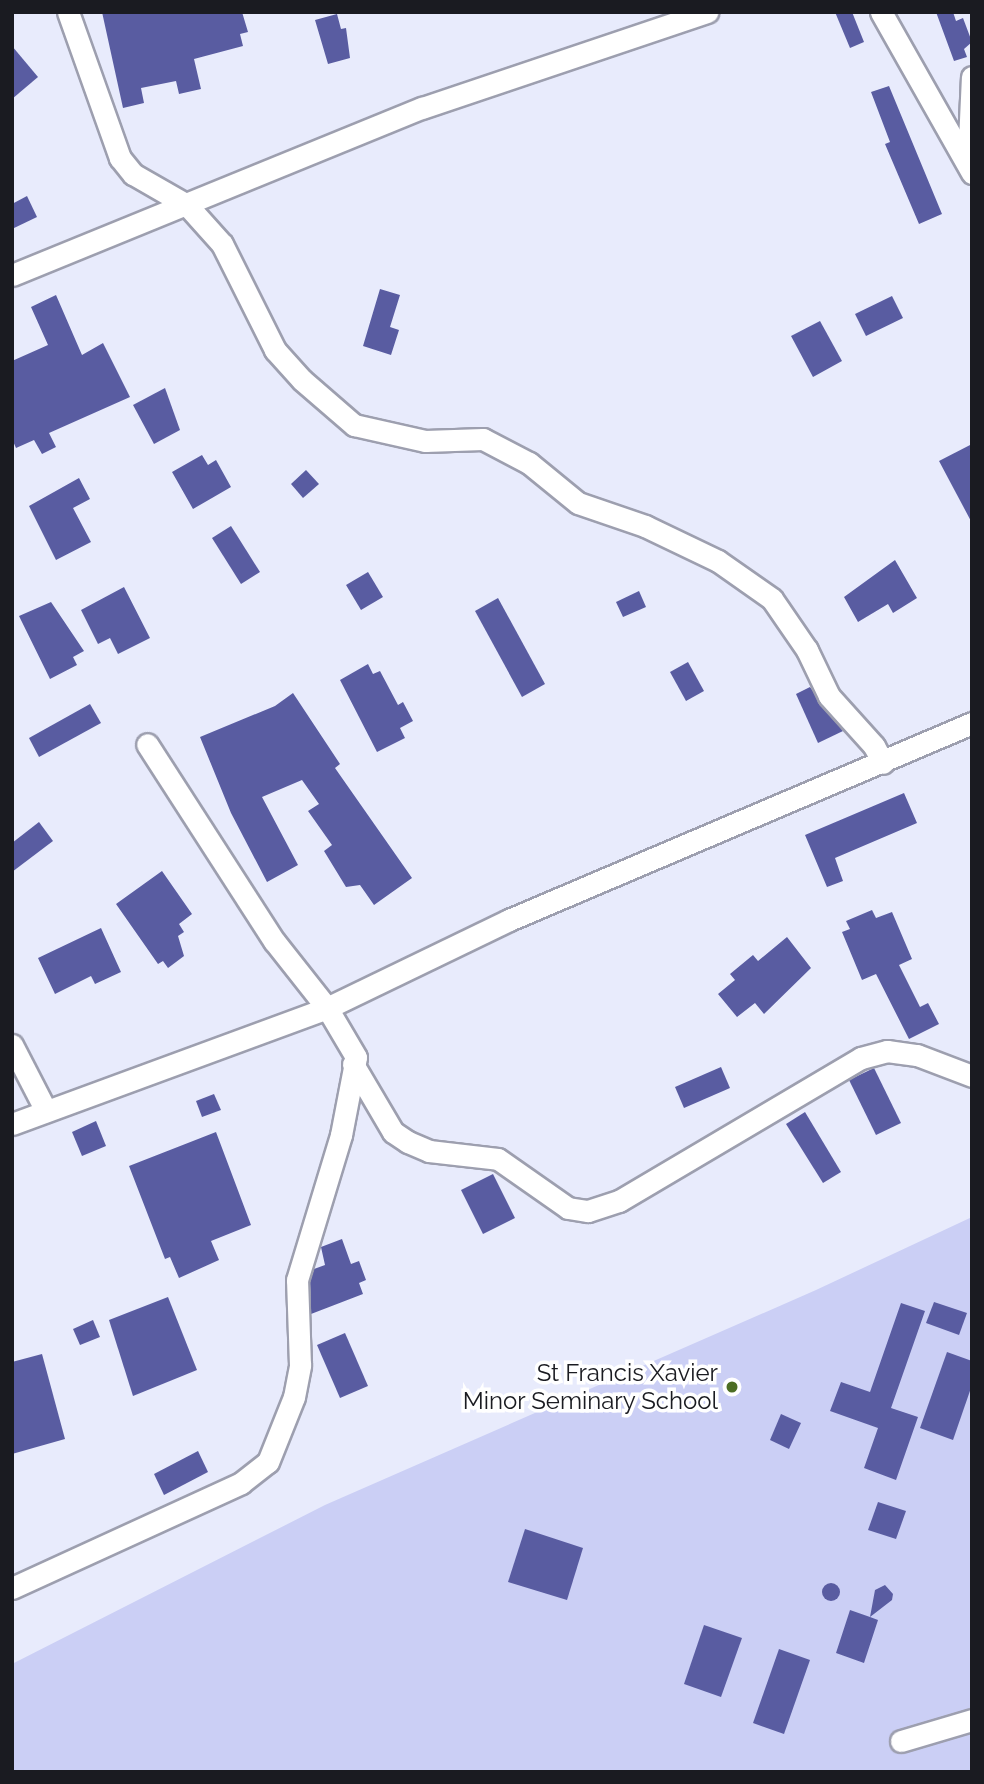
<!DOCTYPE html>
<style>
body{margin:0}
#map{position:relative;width:984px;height:1784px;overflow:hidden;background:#e8ebfc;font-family:Raleway,sans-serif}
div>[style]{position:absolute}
.green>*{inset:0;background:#cbcff5}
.building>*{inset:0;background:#595ca1}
.round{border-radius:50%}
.roads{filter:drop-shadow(2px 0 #9d9faf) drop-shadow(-2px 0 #9d9faf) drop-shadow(0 2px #9d9faf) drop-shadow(0 -2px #9d9faf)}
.minor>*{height:21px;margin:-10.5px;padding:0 10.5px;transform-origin:10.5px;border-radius:10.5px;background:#fff}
.dots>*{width:19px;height:19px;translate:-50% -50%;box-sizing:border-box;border:4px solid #fff;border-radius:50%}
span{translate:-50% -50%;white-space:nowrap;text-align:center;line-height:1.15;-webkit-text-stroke:7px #fff;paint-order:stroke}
.poi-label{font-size:24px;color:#1a1b21}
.right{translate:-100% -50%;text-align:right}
.frame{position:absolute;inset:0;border:14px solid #1a1b21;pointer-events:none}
</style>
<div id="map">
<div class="green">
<i style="clip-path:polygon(972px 1217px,972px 1772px,12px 1772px,12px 1664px,325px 1505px,816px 1290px)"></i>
</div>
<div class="building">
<i style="clip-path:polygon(102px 12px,242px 12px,248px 32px,240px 34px,243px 46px,194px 59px,201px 89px,179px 94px,176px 81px,141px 88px,144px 103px,123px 108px)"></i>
<i style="clip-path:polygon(835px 12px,852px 12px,864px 42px,850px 48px)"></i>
<i style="clip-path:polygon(936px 12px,953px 12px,956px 21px,963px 18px,972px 42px,964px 49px,967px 57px,954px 61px)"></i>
<i style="clip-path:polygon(337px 14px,341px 29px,346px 28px,350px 58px,328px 64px,315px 20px)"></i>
<i style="clip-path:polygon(12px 46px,38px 77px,12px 99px)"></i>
<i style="clip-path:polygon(889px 86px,942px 214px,919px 224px,885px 144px,890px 142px,871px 92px)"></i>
<i style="clip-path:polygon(27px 196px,37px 217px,12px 229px,12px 204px)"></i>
<i style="clip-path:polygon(380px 289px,400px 295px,390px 327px,399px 330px,391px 355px,363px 346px)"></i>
<i style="clip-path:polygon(56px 295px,82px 355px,103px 343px,130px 397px,49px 433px,56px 447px,42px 454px,34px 440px,16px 448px,12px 439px,12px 361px,48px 345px,31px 307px)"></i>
<i style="clip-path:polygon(892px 296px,903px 318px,866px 336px,855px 314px)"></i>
<i style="clip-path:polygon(820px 321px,842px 361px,813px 377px,791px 336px)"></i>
<i style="clip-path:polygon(165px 388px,180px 430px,154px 444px,133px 405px)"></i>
<i style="clip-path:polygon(972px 444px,972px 523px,939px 461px)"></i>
<i style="clip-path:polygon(202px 455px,208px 465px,216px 460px,231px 487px,193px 509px,172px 472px)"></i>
<i style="clip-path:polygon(306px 470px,319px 484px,303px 498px,291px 484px)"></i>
<i style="clip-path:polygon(79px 478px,90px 499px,73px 508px,91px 542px,56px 560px,29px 506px)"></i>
<i style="clip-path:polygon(231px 526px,260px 572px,241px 584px,212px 538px)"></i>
<i style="clip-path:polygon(895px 560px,917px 598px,893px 613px,888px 604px,858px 622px,844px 597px)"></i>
<i style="clip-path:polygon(368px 572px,383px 597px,361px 610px,346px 585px)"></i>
<i style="clip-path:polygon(124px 587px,150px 638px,118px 654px,110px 638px,98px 644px,81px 610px)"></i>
<i style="clip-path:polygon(639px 591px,646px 607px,623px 617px,616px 602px)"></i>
<i style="clip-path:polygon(498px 598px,545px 684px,522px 697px,475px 611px)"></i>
<i style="clip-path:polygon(51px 602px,84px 651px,73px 657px,77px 665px,50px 679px,19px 616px)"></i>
<i style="clip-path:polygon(688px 662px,704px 691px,686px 701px,670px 672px)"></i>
<i style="clip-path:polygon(368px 664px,373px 674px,380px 671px,398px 705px,403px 702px,413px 721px,400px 728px,405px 738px,377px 752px,340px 680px)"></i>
<i style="clip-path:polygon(810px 687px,843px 731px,818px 743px,796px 694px)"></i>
<i style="clip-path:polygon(293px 693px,340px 764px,335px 768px,412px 878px,374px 905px,360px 885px,346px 887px,324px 851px,332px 845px,308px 811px,319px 804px,302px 780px,262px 797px,298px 865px,267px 882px,231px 813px,200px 737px,275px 706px)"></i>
<i style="clip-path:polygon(90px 704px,101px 723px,39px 757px,29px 738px)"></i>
<i style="clip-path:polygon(904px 793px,917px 823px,835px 858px,843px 881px,827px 887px,805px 835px)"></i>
<i style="clip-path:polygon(39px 822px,53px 841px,12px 872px,12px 843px)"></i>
<i style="clip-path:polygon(162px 871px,192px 914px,179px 924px,184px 932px,178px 936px,184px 956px,168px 968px,163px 961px,158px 964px,116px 904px)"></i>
<i style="clip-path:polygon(872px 910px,876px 918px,892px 912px,912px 959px,899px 965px,920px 1007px,928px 1003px,939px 1024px,909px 1039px,876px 974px,862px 980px,842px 932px,850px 929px,846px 921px)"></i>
<i style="clip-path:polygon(101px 928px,121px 972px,95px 984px,91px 976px,55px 994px,38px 958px)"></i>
<i style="clip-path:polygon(787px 937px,811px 968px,764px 1014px,755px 1003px,737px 1017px,718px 994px,735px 980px,730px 974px,753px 955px,758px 961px)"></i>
<i style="clip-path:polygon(721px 1067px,730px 1088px,684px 1108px,675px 1087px)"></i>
<i style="clip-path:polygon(874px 1068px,901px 1123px,876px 1135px,849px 1080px)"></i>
<i style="clip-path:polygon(214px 1094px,221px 1110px,202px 1117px,196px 1101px)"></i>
<i style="clip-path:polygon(805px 1112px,841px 1172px,823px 1183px,786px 1124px)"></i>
<i style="clip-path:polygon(96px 1121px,106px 1146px,82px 1156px,72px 1132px)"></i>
<i style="clip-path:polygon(216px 1132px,251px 1225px,211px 1241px,219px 1260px,179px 1278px,170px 1257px,165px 1259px,129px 1166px)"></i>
<i style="clip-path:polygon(493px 1174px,515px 1218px,483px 1234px,461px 1190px)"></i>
<i style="clip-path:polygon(342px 1239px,351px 1264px,359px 1261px,366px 1280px,359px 1283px,363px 1294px,311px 1314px,310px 1282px,314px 1269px,325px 1265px,321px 1247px)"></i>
<i style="clip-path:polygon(168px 1297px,197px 1370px,133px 1396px,109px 1320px)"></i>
<i style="clip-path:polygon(934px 1302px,967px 1313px,959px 1335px,926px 1323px)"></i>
<i style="clip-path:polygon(901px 1303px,925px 1311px,891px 1408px,918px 1417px,896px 1480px,864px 1468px,878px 1428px,830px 1411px,841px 1382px,870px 1392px)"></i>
<i style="clip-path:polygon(93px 1320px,100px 1337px,80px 1345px,73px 1329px)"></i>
<i style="clip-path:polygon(345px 1333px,368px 1386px,340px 1398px,317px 1345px)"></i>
<i style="clip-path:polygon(947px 1352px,972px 1361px,972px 1385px,953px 1440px,920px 1428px)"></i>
<i style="clip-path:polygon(42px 1354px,65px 1439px,12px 1454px,12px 1362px)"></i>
<i style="clip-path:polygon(781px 1414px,801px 1423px,789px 1449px,770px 1440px)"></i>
<i style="clip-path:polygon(198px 1451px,208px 1472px,164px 1495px,154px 1474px)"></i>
<i style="clip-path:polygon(878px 1502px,906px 1511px,896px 1539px,868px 1530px)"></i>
<i style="clip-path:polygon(525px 1529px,583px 1548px,567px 1600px,508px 1582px)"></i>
<i class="round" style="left:822px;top:1583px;width:18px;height:18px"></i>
<i style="clip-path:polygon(885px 1585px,893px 1594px,892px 1600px,870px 1617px,878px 1620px,864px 1663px,836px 1653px,850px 1610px,870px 1617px,875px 1590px)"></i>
<i style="clip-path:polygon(704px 1625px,742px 1638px,721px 1697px,684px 1684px)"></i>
<i style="clip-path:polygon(779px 1649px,810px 1660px,784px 1734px,753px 1723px)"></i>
</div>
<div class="roads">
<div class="minor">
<i style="left:68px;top:12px;width:155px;rotate:70.4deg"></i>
<i style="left:120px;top:158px;width:21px;rotate:51deg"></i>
<i style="left:133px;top:174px;width:62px;rotate:29.9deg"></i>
<i style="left:187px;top:205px;width:52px;rotate:48.1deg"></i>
<i style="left:222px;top:244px;width:119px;rotate:63.4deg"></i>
<i style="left:275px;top:350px;width:40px;rotate:48deg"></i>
<i style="left:302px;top:380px;width:69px;rotate:40.9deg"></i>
<i style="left:354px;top:425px;width:73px;rotate:12.7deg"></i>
<i style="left:425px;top:441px;width:58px;rotate:-2deg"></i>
<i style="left:483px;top:439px;width:52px;rotate:27.6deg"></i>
<i style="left:529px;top:463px;width:63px;rotate:39.2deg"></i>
<i style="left:578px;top:503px;width:71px;rotate:18.9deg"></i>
<i style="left:645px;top:526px;width:81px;rotate:25.6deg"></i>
<i style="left:718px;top:561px;width:66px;rotate:35.1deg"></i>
<i style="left:772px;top:599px;width:62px;rotate:55.5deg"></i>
<i style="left:807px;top:650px;width:51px;rotate:64.4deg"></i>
<i style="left:829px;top:696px;width:67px;rotate:48deg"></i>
<i style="left:874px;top:746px;width:19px;rotate:62deg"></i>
<i style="left:881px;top:12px;width:185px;rotate:60.5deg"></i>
<i style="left:968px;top:164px;width:87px;rotate:-87.4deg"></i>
<i style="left:12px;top:275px;width:443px;rotate:-22.2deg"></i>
<i style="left:422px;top:108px;width:301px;rotate:-18.6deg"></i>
<i style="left:12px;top:1045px;width:74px;rotate:62.7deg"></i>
<i style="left:353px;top:1064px;width:79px;rotate:59.5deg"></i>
<i style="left:393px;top:1132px;width:18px;rotate:34deg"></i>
<i style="left:408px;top:1142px;width:23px;rotate:23deg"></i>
<i style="left:429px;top:1151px;width:69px;rotate:6.6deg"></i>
<i style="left:498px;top:1159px;width:85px;rotate:35deg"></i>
<i style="left:568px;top:1208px;width:20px;rotate:9deg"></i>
<i style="left:588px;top:1211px;width:33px;rotate:-18deg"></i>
<i style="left:619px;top:1201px;width:281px;rotate:-30.6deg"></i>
<i style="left:861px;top:1058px;width:27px;rotate:-15deg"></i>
<i style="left:887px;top:1051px;width:30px;rotate:8deg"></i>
<i style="left:917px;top:1055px;width:59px;rotate:20.9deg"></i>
<i style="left:12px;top:1124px;width:336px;rotate:-20.2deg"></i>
<i style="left:327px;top:1008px;width:202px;rotate:-25.8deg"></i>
<i style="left:509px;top:920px;width:503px;rotate:-23.05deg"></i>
<i style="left:12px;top:1588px;width:252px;rotate:-24.6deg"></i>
<i style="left:241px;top:1483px;width:34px;rotate:-38deg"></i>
<i style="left:268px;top:1462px;width:70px;rotate:-68.2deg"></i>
<i style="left:294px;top:1397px;width:33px;rotate:-79deg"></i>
<i style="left:300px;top:1365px;width:85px;rotate:-92deg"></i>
<i style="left:297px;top:1280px;width:152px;rotate:-73.1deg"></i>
<i style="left:341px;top:1135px;width:79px;rotate:-79.1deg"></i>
<i style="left:356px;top:1057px;width:57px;rotate:-120.6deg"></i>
<i style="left:327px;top:1008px;width:85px;rotate:-128.3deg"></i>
<i style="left:274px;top:941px;width:234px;rotate:-122.8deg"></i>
<i style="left:901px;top:1741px;width:74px;rotate:-16.5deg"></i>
</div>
</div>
<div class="dots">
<i style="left:732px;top:1387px;background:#4c6d24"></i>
</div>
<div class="poi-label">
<span class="right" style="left:718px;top:1387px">St Francis Xavier<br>Minor Seminary School</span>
</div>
<div class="frame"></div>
</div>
